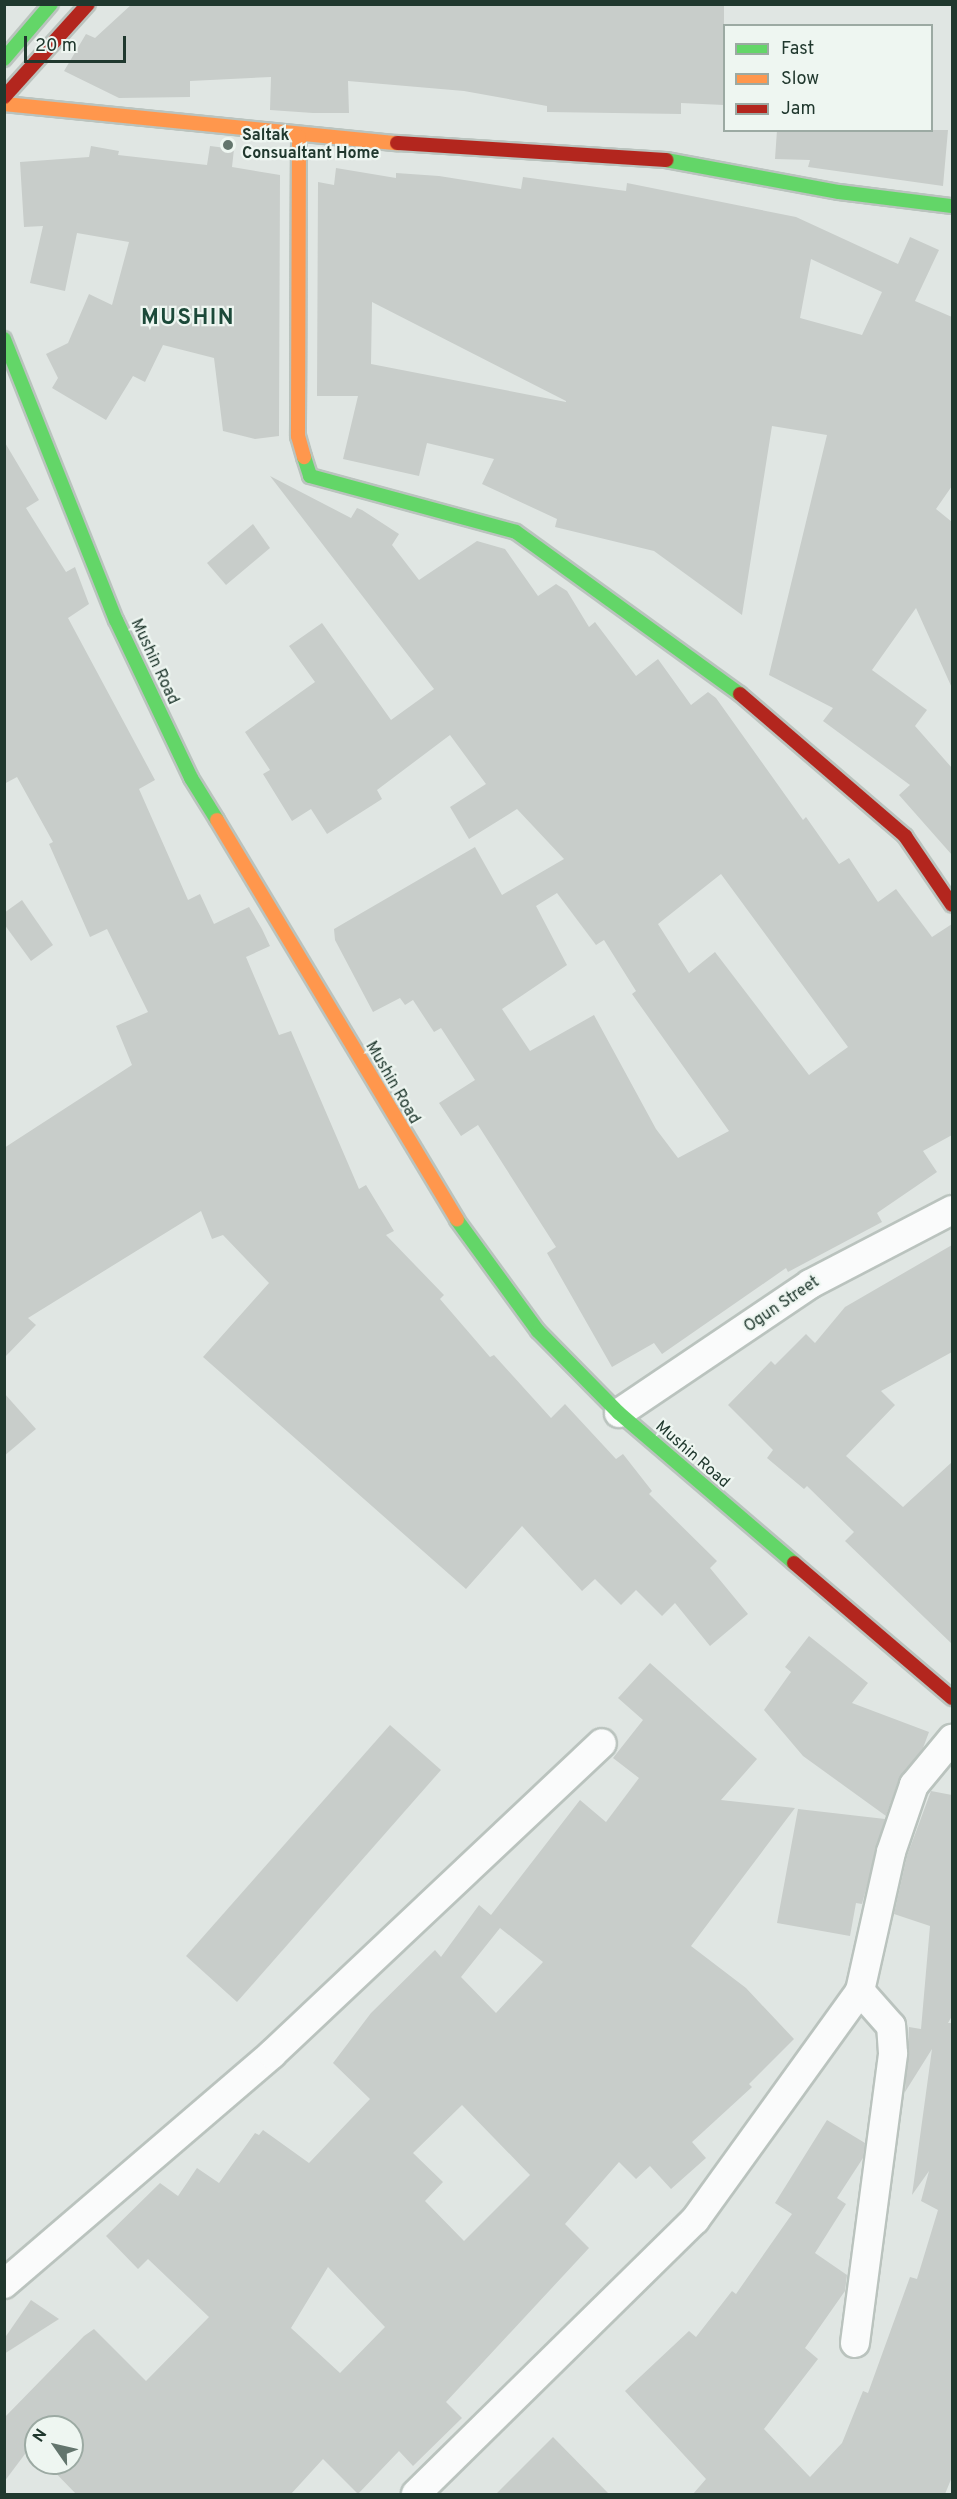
<!DOCTYPE html>
<style>
body{margin:0}
#map{position:relative;width:957px;height:2499px;overflow:hidden;background:#e0e6e3;font-family:Overpass,sans-serif}
div>[style]{position:absolute}
.building>*{inset:0;background:#c8cdca}
.roads{filter:drop-shadow(2px 0 #bac3be) drop-shadow(-2px 0 #bac3be) drop-shadow(0 2px #bac3be) drop-shadow(0 -2px #bac3be)}
.street>*{height:28px;margin:-14px;padding:0 14px;transform-origin:14px;border-radius:14px;background:#fafbfb}
.fast>*{height:14px;margin:-7px;padding:0 7px;transform-origin:7px;border-radius:7px;background:#63d668}
.slow>*{height:14px;margin:-7px;padding:0 7px;transform-origin:7px;border-radius:7px;background:#ff974d}
.jam>*{height:14px;margin:-7px;padding:0 7px;transform-origin:7px;border-radius:7px;background:#b3261e}
.dots>*{width:16px;height:16px;translate:-50% -50%;box-sizing:border-box;border:3px solid #eef6f1;border-radius:50%}
span{translate:-50% -50%;white-space:nowrap;text-align:center;line-height:1.15;-webkit-text-stroke:4.5px #eef6f1;paint-order:stroke}
.poi-label{font-size:16px;color:#20382e;font-weight:700}
.left{translate:0 -50%;text-align:left}
.street-label{font-size:16px;color:#20382e}
.district-label{font-size:22px;color:#1c4939;font-weight:700;letter-spacing:1.5px}
.frame{position:absolute;inset:0;border:6px solid #20382e;pointer-events:none}
.legend{position:absolute;left:723px;top:24px;width:210px;height:108px;box-sizing:border-box;background:#eef6f1;border:2px solid #9caaa3;margin:0;padding:8px 10px;list-style:none;font-size:18px;color:#20382e}
.legend li{display:flex;align-items:center;gap:12px;height:30px}
.legend b{width:30px;border:2px solid #9caaa3}
.north{position:absolute;left:24px;top:2415px;width:60px;height:60px;box-sizing:border-box;background:#eef6f1;border:2px solid #9caaa3;border-radius:50%;rotate:304deg;font-size:16px;font-weight:700;line-height:24px;text-align:center;color:#20382e}
.north::after{content:'';display:block;margin:auto;width:21px;height:27px;background:#63756d;clip-path:polygon(50% 0,100% 100%,50% 72%,0 100%)}
.scale{position:absolute;left:24px;top:36px;width:102px;height:27px;box-sizing:border-box;border:3px solid #20382e;border-top:0;padding-left:8px;font-size:18px;line-height:21px;white-space:nowrap;color:#20382e;-webkit-text-stroke:4px #eef6f1;paint-order:stroke}
</style>
<div id="map">
<div class="building">
<i style="clip-path:polygon(132px 4px,724px 4px,724px 105px,681px 103px,681px 114px,547px 112px,547px 106px,464px 91px,348px 81px,349px 113px,313px 113px,270px 110px,271px 77px,190px 81px,190px 97px,119px 98px,64px 71px,86px 34px,95px 38px)"></i>
<i style="clip-path:polygon(777px 130px,948px 130px,943px 186px,808px 167px,810px 160px,775px 159px)"></i>
<i style="clip-path:polygon(91px 146px,119px 151px,118px 155px,207px 165px,210px 146px,234px 149px,232px 167px,280px 175px,279px 436px,255px 439px,223px 431px,214px 358px,163px 345px,145px 382px,133px 376px,106px 420px,52px 388px,58px 378px,46px 354px,68px 343px,89px 294px,112px 305px,129px 242px,77px 233px,65px 291px,30px 283px,43px 226px,24px 227px,20px 162px,89px 157px)"></i>
<i style="clip-path:polygon(evenodd,336px 168px,396px 178px,396px 173px,439px 176px,521px 189px,523px 177px,626px 191px,627px 183px,796px 217px,898px 264px,910px 237px,939px 250px,915px 301px,952px 317px,952px 486px,936px 509px,952px 522px,952px 688px,916px 608px,872px 670px,927px 710px,915px 726px,952px 768px,952px 855px,899px 795px,910px 785px,823px 721px,833px 708px,769px 675px,827px 435px,772px 426px,742px 615px,654px 551px,555px 527px,557px 519px,482px 484px,494px 459px,427px 443px,419px 476px,343px 459px,358px 396px,317px 396px,318px 182px,334px 185px,336px 168px,811px 259px,882px 292px,862px 335px,800px 318px,811px 259px,336px 168px,372px 302px,566px 401px,566px 402px,371px 364px,372px 302px)"></i>
<i style="clip-path:polygon(4px 441px,39px 500px,26px 508px,66px 572px,75px 567px,89px 604px,68px 618px,155px 780px,139px 789px,188px 900px,200px 894px,214px 924px,249px 907px,262px 929px,270px 946px,246px 957px,279px 1035px,291px 1031px,359px 1189px,366px 1185px,394px 1231px,386px 1235px,444px 1295px,440px 1299px,490px 1357px,494px 1355px,551px 1418px,565px 1404px,616px 1459px,623px 1454px,652px 1491px,649px 1494px,717px 1561px,710px 1568px,748px 1614px,710px 1646px,675px 1603px,662px 1616px,636px 1590px,621px 1605px,595px 1579px,582px 1591px,522px 1526px,466px 1589px,203px 1357px,269px 1283px,223px 1235px,212px 1239px,201px 1211px,28px 1318px,36px 1325px,4px 1358px,4px 1148px,132px 1065px,116px 1026px,148px 1012px,107px 929px,90px 937px,49px 844px,53px 842px,17px 777px,4px 784px)"></i>
<i style="clip-path:polygon(evenodd,270px 476px,351px 518px,357px 508px,362px 510px,399px 534px,392px 545px,419px 580px,477px 541px,505px 549px,538px 596px,556px 584px,567px 591px,589px 627px,595px 622px,636px 676px,658px 659px,691px 705px,708px 692px,716px 698px,803px 820px,806px 817px,839px 864px,849px 858px,878px 902px,896px 889px,932px 937px,952px 924px,952px 1135px,923px 1151px,937px 1172px,877px 1213px,882px 1222px,788px 1272px,786px 1268px,662px 1354px,654px 1343px,612px 1367px,547px 1253px,556px 1247px,478px 1125px,461px 1136px,439px 1103px,475px 1080px,441px 1028px,434px 1032px,413px 1000px,405px 1005px,400px 998px,373px 1012px,335px 940px,334px 929px,475px 847px,502px 895px,564px 859px,517px 809px,469px 839px,450px 807px,486px 784px,450px 735px,377px 790px,382px 799px,327px 834px,311px 809px,292px 821px,263px 774px,270px 770px,245px 732px,315px 682px,289px 646px,322px 623px,391px 720px,434px 689px,270px 476px,721px 874px,848px 1047px,809px 1075px,715px 952px,689px 973px,658px 924px,721px 874px,270px 476px,557px 893px,596px 945px,604px 940px,636px 991px,632px 994px,729px 1131px,678px 1158px,656px 1129px,594px 1015px,530px 1051px,502px 1009px,567px 965px,536px 906px,557px 893px)"></i>
<i style="clip-path:polygon(253px 524px,270px 548px,226px 585px,207px 563px)"></i>
<i style="clip-path:polygon(22px 900px,53px 945px,31px 961px,4px 924px,4px 913px)"></i>
<i style="clip-path:polygon(952px 1245px,952px 1352px,881px 1391px,895px 1405px,846px 1456px,903px 1507px,952px 1462px,952px 1644px,845px 1541px,854px 1532px,807px 1486px,804px 1489px,767px 1458px,773px 1450px,728px 1405px,771px 1361px,775px 1365px,806px 1334px,815px 1343px,845px 1307px)"></i>
<i style="clip-path:polygon(4px 1393px,36px 1429px,4px 1456px)"></i>
<i style="clip-path:polygon(809px 1636px,868px 1683px,852px 1703px,929px 1732px,923px 1748px,899px 1779px,886px 1816px,803px 1756px,764px 1710px,791px 1672px,785px 1667px)"></i>
<i style="clip-path:polygon(evenodd,650px 1663px,757px 1759px,721px 1800px,795px 1808px,691px 1946px,746px 1988px,794px 2039px,749px 2084px,752px 2087px,692px 2142px,706px 2158px,671px 2189px,650px 2166px,636px 2179px,619px 2162px,565px 2224px,589px 2248px,446px 2402px,462px 2418px,413px 2466px,399px 2451px,358px 2494px,323px 2459px,291px 2494px,76px 2494px,46px 2463px,72px 2463px,72px 2427px,36px 2427px,36px 2452px,31px 2446px,4px 2482px,4px 2418px,84px 2336px,94px 2329px,146px 2381px,209px 2317px,148px 2259px,138px 2269px,106px 2236px,160px 2183px,178px 2196px,197px 2168px,219px 2183px,255px 2133px,259px 2135px,263px 2130px,309px 2163px,370px 2099px,333px 2063px,371px 2013px,435px 1950px,441px 1957px,479px 1905px,491px 1915px,580px 1800px,606px 1822px,639px 1778px,613px 1758px,643px 1720px,618px 1698px,650px 1663px,500px 1928px,543px 1962px,496px 2013px,461px 1977px,500px 1928px,650px 1663px,462px 2105px,530px 2175px,464px 2241px,425px 2201px,443px 2182px,413px 2153px,462px 2105px,650px 1663px,328px 2267px,385px 2327px,340px 2373px,291px 2328px,328px 2267px)"></i>
<i style="clip-path:polygon(390px 1725px,441px 1770px,237px 2002px,186px 1956px)"></i>
<i style="clip-path:polygon(931px 1791px,952px 1795px,952px 2016px,948px 2023px,952px 2023px,952px 2477px,945px 2494px,693px 2494px,706px 2479px,625px 2391px,689px 2331px,696px 2337px,732px 2291px,736px 2294px,792px 2214px,775px 2203px,827px 2120px,865px 2143px,863px 2158px,837px 2198px,846px 2204px,815px 2253px,847px 2275px,845px 2291px,805px 2348px,818px 2359px,764px 2429px,810px 2477px,842px 2443px,863px 2391px,868px 2393px,910px 2277px,917px 2279px,938px 2210px,921px 2201px,929px 2171px,912px 2195px,932px 2049px,905px 2092px,909px 2027px,921px 2029px,930px 1926px,894px 1914px,907px 1856px)"></i>
<i style="clip-path:polygon(798px 1809px,885px 1819px,862px 1904px,856px 1903px,850px 1936px,777px 1923px)"></i>
<i style="clip-path:polygon(31px 2300px,59px 2319px,4px 2354px,4px 2339px)"></i>
<i style="clip-path:polygon(553px 2437px,609px 2494px,496px 2494px)"></i>
</div>
<div class="roads">
<div class="street">
<i style="left:619px;top:1413px;width:230px;rotate:-34deg"></i>
<i style="left:810px;top:1284px;width:160px;rotate:-27.5deg"></i>
<i style="left:4px;top:2284px;width:353px;rotate:-40.6deg"></i>
<i style="left:272px;top:2054px;width:453px;rotate:-43.3deg"></i>
<i style="left:855px;top:2343px;width:292px;rotate:-82.5deg"></i>
<i style="left:893px;top:2053px;width:27px;rotate:-94deg"></i>
<i style="left:891px;top:2026px;width:47px;rotate:-131.5deg"></i>
<i style="left:416px;top:2494px;width:391px;rotate:-44.5deg"></i>
<i style="left:695px;top:2220px;width:282px;rotate:-54.2deg"></i>
<i style="left:860px;top:1991px;width:142px;rotate:-77.4deg"></i>
<i style="left:891px;top:1852px;width:71px;rotate:-71.1deg"></i>
<i style="left:914px;top:1785px;width:60px;rotate:-50.4deg"></i>
</div>
<div class="fast">
<i style="left:4px;top:59px;width:72px;rotate:-49.5deg"></i>
<i style="left:666px;top:160px;width:176px;rotate:10.5deg"></i>
<i style="left:839px;top:192px;width:114px;rotate:7.1deg"></i>
<i style="left:4px;top:339px;width:302px;rotate:68.3deg"></i>
<i style="left:116px;top:620px;width:175px;rotate:64.6deg"></i>
<i style="left:191px;top:778px;width:49px;rotate:58.2deg"></i>
<i style="left:304px;top:457px;width:20px;rotate:72deg"></i>
<i style="left:310px;top:476px;width:213px;rotate:15.2deg"></i>
<i style="left:516px;top:532px;width:276px;rotate:35.9deg"></i>
<i style="left:457px;top:1220px;width:137px;rotate:53.9deg"></i>
<i style="left:538px;top:1331px;width:115px;rotate:45.4deg"></i>
<i style="left:619px;top:1413px;width:230px;rotate:40.6deg"></i>
</div>
<div class="slow">
<i style="left:4px;top:104px;width:395px;rotate:5.7deg"></i>
<i style="left:299px;top:137px;width:299px;rotate:90.2deg"></i>
<i style="left:298px;top:436px;width:22px;rotate:74deg"></i>
<i style="left:217px;top:820px;width:466px;rotate:59deg"></i>
</div>
<div class="jam">
<i style="left:4px;top:97px;width:125px;rotate:-47.9deg"></i>
<i style="left:397px;top:143px;width:270px;rotate:3.6deg"></i>
<i style="left:740px;top:694px;width:218px;rotate:40.7deg"></i>
<i style="left:905px;top:836px;width:83px;rotate:55.7deg"></i>
<i style="left:794px;top:1563px;width:208px;rotate:40.5deg"></i>
</div>
</div>
<div class="dots">
<i style="left:228px;top:145px;background:#63756d"></i>
</div>
<div class="poi-label">
<span class="left" style="left:242px;top:145px">Saltak<br>Consualtant Home</span>
</div>
<div class="street-label">
<span style="left:154px;top:662px;rotate:65deg">Mushin Road</span>
<span style="left:392px;top:1083px;rotate:60deg">Mushin Road</span>
<span style="left:782px;top:1305px;rotate:-34deg">Ogun Street</span>
<span style="left:692px;top:1455px;rotate:41deg">Mushin Road</span>
</div>
<div class="district-label">
<span style="left:188px;top:319px">MUSHIN</span>
</div>
<div class="frame"></div>
<ul class="legend">
<li><b style="height:8px;background:#63d668"></b>Fast</li>
<li><b style="height:8px;background:#ff974d"></b>Slow</li>
<li><b style="height:8px;background:#b3261e"></b>Jam</li>
</ul>
<div class="north">N</div>
<div class="scale">20 m</div>
</div>
